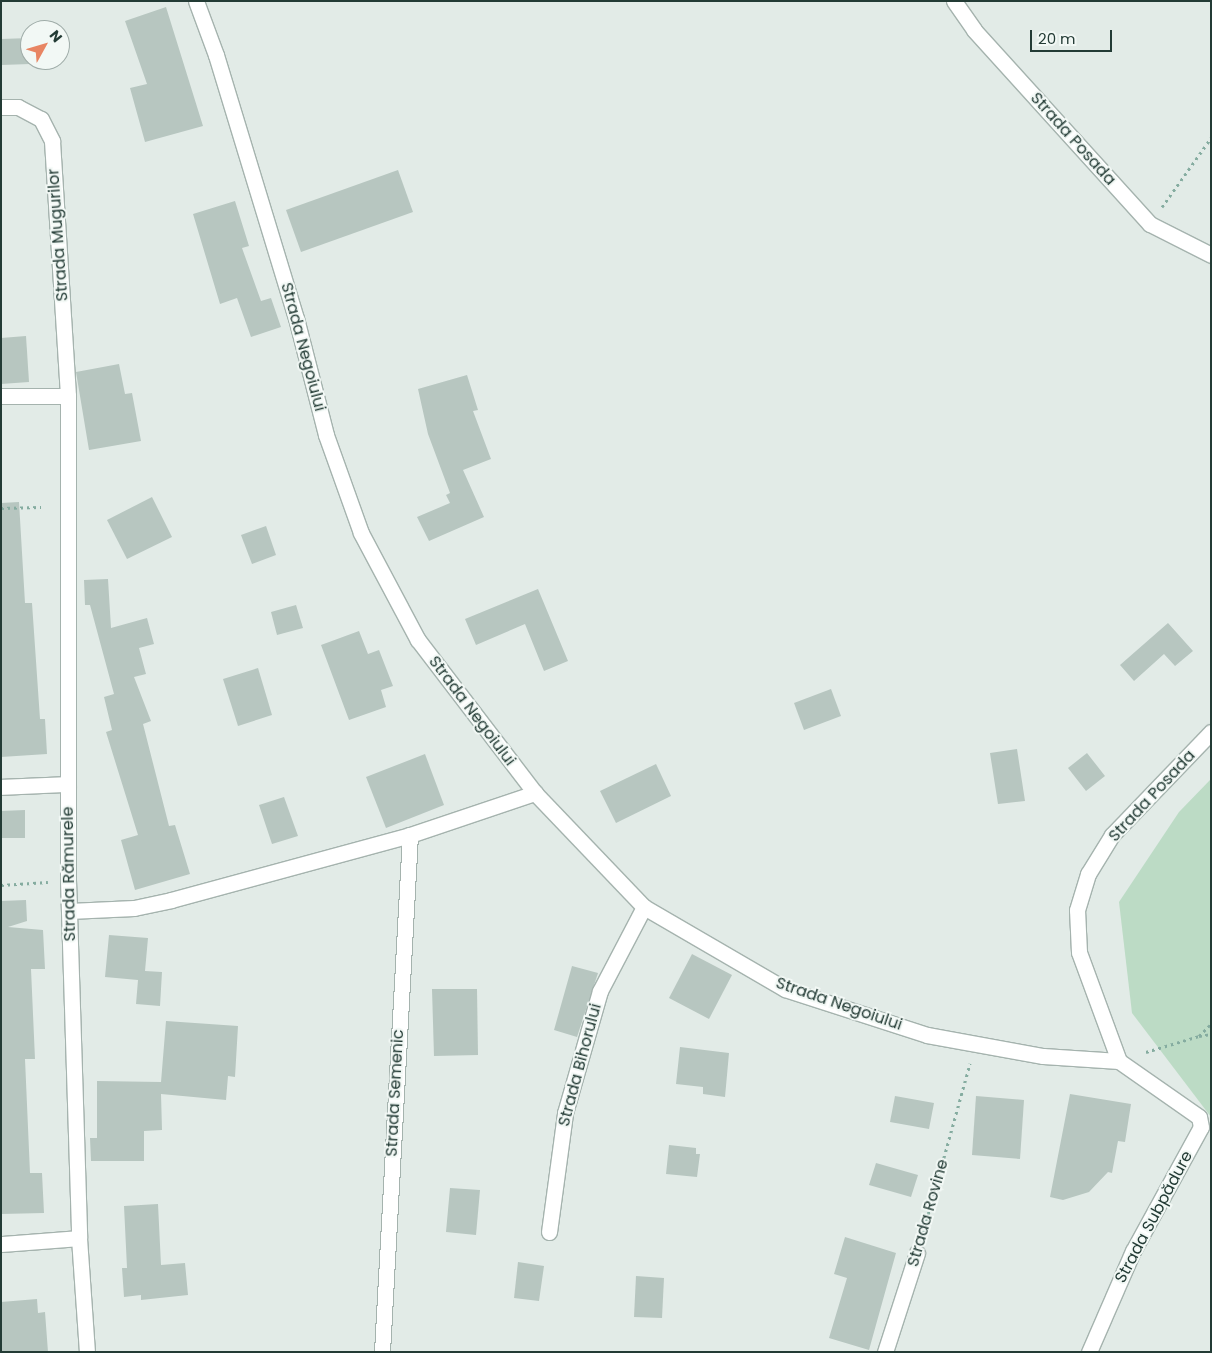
<!DOCTYPE html>
<meta charset="utf-8">
<style>
body{margin:0}
#map{position:relative;width:1212px;height:1353px;overflow:hidden;background:#e2ebe7;font-family:Poppins,sans-serif}
div>[style]{position:absolute}
.green>*{inset:0;background:#bcdbc5}
.building>*{inset:0;background:#b7c6c0}
.path>*{height:3px;margin-top:-1.5px;transform-origin:0;background:repeating-linear-gradient(90deg,#85aca0 0 2.5px,transparent 0 6.5px)}
.roads{filter:drop-shadow(1px 0 #a5b3ae) drop-shadow(-1px 0 #a5b3ae) drop-shadow(0 1px #a5b3ae) drop-shadow(0 -1px #a5b3ae)}
.minor>*{height:15px;margin:-7.5px;padding:0 7.5px;transform-origin:7.5px;border-radius:7.5px;background:#fff}
span{translate:-50% -50%;white-space:nowrap;text-align:center;line-height:1.15;-webkit-text-stroke:4px #f2f8f5;paint-order:stroke}
.street-label{font-size:16px;color:#233b35}
.frame{position:absolute;inset:0;border:2px solid #233b35;pointer-events:none}
.north{position:absolute;left:20px;top:20px;width:50px;height:50px;box-sizing:border-box;background:#f2f8f5;border:1px solid #9faca8;border-radius:50%;rotate:51deg;font-size:14px;font-weight:700;line-height:20px;text-align:center;color:#233b35}
.north::after{content:'';display:block;margin:auto;width:18px;height:22px;background:#e88563;clip-path:polygon(50% 0,100% 100%,50% 72%,0 100%)}
.scale{position:absolute;left:1030px;top:30px;width:82px;height:22px;box-sizing:border-box;border:2px solid #233b35;border-top:0;padding-left:6px;font-size:15px;line-height:18px;white-space:nowrap;color:#233b35;-webkit-text-stroke:4px #f2f8f5;paint-order:stroke}
</style>
<div id="map">
<div class="green">
<i style="clip-path:polygon(1211px 779px,1211px 1117px,1132px 1013px,1119px 902px,1179px 812px)"></i>
</div>
<div class="building">
<i style="clip-path:polygon(166px 7px,203px 126px,145px 142px,130px 88px,147px 84px,125px 21px)"></i>
<i style="clip-path:polygon(30px 38px,30px 64px,1px 65px,1px 39px)"></i>
<i style="clip-path:polygon(398px 170px,413px 212px,301px 252px,286px 210px)"></i>
<i style="clip-path:polygon(235px 201px,249px 246px,242px 248px,261px 301px,271px 298px,281px 327px,251px 337px,237px 298px,220px 304px,193px 214px)"></i>
<i style="clip-path:polygon(26px 336px,29px 382px,1px 384px,1px 338px)"></i>
<i style="clip-path:polygon(119px 364px,125px 394px,132px 393px,141px 441px,89px 450px,76px 372px)"></i>
<i style="clip-path:polygon(467px 375px,478px 410px,473px 411px,491px 459px,463px 470px,484px 517px,429px 541px,417px 517px,450px 503px,446px 495px,450px 493px,428px 434px,418px 389px)"></i>
<i style="clip-path:polygon(152px 497px,172px 537px,127px 559px,107px 520px)"></i>
<i style="clip-path:polygon(19px 502px,25px 603px,32px 603px,40px 719px,45px 719px,47px 754px,1px 757px,1px 503px)"></i>
<i style="clip-path:polygon(266px 526px,276px 555px,252px 564px,241px 535px)"></i>
<i style="clip-path:polygon(108px 579px,111px 628px,147px 618px,154px 644px,139px 648px,146px 674px,134px 677px,151px 721px,143px 724px,169px 826px,175px 825px,190px 874px,135px 890px,121px 840px,138px 835px,106px 732px,112px 730px,104px 697px,114px 694px,90px 605px,85px 605px,84px 580px)"></i>
<i style="clip-path:polygon(538px 589px,568px 661px,544px 671px,525px 624px,476px 645px,465px 619px)"></i>
<i style="clip-path:polygon(296px 605px,303px 628px,277px 635px,271px 612px)"></i>
<i style="clip-path:polygon(1168px 623px,1193px 651px,1175px 666px,1164px 654px,1134px 681px,1120px 665px)"></i>
<i style="clip-path:polygon(359px 631px,368px 654px,379px 650px,393px 686px,381px 690px,386px 707px,349px 720px,321px 645px)"></i>
<i style="clip-path:polygon(258px 668px,272px 715px,238px 726px,223px 679px)"></i>
<i style="clip-path:polygon(831px 689px,841px 716px,804px 730px,794px 703px)"></i>
<i style="clip-path:polygon(1017px 749px,1025px 801px,998px 804px,990px 753px)"></i>
<i style="clip-path:polygon(1087px 753px,1105px 776px,1086px 791px,1068px 768px)"></i>
<i style="clip-path:polygon(425px 754px,444px 805px,386px 828px,366px 777px)"></i>
<i style="clip-path:polygon(656px 764px,671px 796px,616px 823px,600px 791px)"></i>
<i style="clip-path:polygon(284px 797px,298px 836px,272px 844px,259px 805px)"></i>
<i style="clip-path:polygon(25px 810px,25px 838px,1px 838px,1px 811px)"></i>
<i style="clip-path:polygon(26px 900px,27px 921px,8px 927px,43px 930px,45px 969px,31px 969px,35px 1059px,25px 1059px,30px 1173px,42px 1173px,44px 1213px,1px 1214px,1px 901px)"></i>
<i style="clip-path:polygon(109px 935px,148px 938px,145px 971px,162px 972px,160px 1006px,136px 1004px,138px 980px,105px 977px)"></i>
<i style="clip-path:polygon(692px 954px,732px 975px,709px 1019px,669px 998px)"></i>
<i style="clip-path:polygon(572px 966px,598px 973px,577px 1037px,554px 1030px)"></i>
<i style="clip-path:polygon(432px 989px,477px 989px,478px 1055px,434px 1056px)"></i>
<i style="clip-path:polygon(166px 1021px,238px 1026px,235px 1077px,228px 1076px,226px 1100px,161px 1094px,162px 1130px,144px 1131px,144px 1161px,91px 1161px,90px 1138px,97px 1138px,97px 1081px,161px 1082px)"></i>
<i style="clip-path:polygon(680px 1047px,729px 1053px,725px 1097px,703px 1094px,703px 1087px,676px 1084px)"></i>
<i style="clip-path:polygon(1070px 1094px,1131px 1104px,1125px 1142px,1118px 1141px,1112px 1173px,1108px 1172px,1089px 1192px,1063px 1200px,1050px 1197px)"></i>
<i style="clip-path:polygon(895px 1096px,934px 1103px,929px 1129px,890px 1122px)"></i>
<i style="clip-path:polygon(976px 1096px,1024px 1100px,1020px 1159px,972px 1155px)"></i>
<i style="clip-path:polygon(669px 1145px,696px 1148px,696px 1154px,700px 1154px,697px 1177px,666px 1174px)"></i>
<i style="clip-path:polygon(876px 1163px,918px 1175px,911px 1197px,869px 1185px)"></i>
<i style="clip-path:polygon(450px 1188px,480px 1190px,476px 1235px,446px 1232px)"></i>
<i style="clip-path:polygon(158px 1204px,161px 1265px,185px 1263px,188px 1295px,141px 1300px,141px 1295px,124px 1297px,122px 1268px,127px 1268px,124px 1206px)"></i>
<i style="clip-path:polygon(845px 1237px,896px 1253px,869px 1350px,829px 1338px,847px 1278px,834px 1274px)"></i>
<i style="clip-path:polygon(518px 1262px,544px 1266px,539px 1301px,514px 1298px)"></i>
<i style="clip-path:polygon(636px 1276px,664px 1278px,662px 1318px,634px 1317px)"></i>
<i style="clip-path:polygon(37px 1299px,38px 1313px,45px 1312px,48px 1352px,1px 1352px,1px 1302px)"></i>
</div>
<div class="path">
<i style="left:1162px;top:207px;width:85px;rotate:-54.6deg"></i>
<i style="left:1px;top:508px;width:40px;rotate:-1.4deg"></i>
<i style="left:1px;top:885px;width:47px;rotate:-3.7deg"></i>
<i style="left:1199px;top:1036px;width:12px;rotate:-9deg"></i>
<i style="left:1146px;top:1052px;width:55px;rotate:-16.8deg"></i>
<i style="left:1199px;top:1036px;width:17px;rotate:-45deg"></i>
<i style="left:923px;top:1233px;width:176px;rotate:-74.5deg"></i>
</div>
<div class="roads">
<div class="minor">
<i style="left:196px;top:1px;width:58px;rotate:69.7deg"></i>
<i style="left:216px;top:55px;width:275px;rotate:73.1deg"></i>
<i style="left:296px;top:318px;width:121px;rotate:75.6deg"></i>
<i style="left:326px;top:435px;width:104px;rotate:70.3deg"></i>
<i style="left:361px;top:533px;width:121px;rotate:62deg"></i>
<i style="left:418px;top:640px;width:193px;rotate:52.6deg"></i>
<i style="left:535px;top:793px;width:158px;rotate:46.3deg"></i>
<i style="left:644px;top:907px;width:163px;rotate:30.2deg"></i>
<i style="left:785px;top:989px;width:149px;rotate:17.9deg"></i>
<i style="left:927px;top:1035px;width:118px;rotate:10.3deg"></i>
<i style="left:1043px;top:1056px;width:76px;rotate:3.8deg"></i>
<i style="left:954px;top:1px;width:35px;rotate:55deg"></i>
<i style="left:974px;top:30px;width:262px;rotate:47.8deg"></i>
<i style="left:1150px;top:224px;width:68px;rotate:26.9deg"></i>
<i style="left:1px;top:107px;width:17px"></i>
<i style="left:18px;top:107px;width:26px;rotate:28deg"></i>
<i style="left:41px;top:119px;width:25px;rotate:63deg"></i>
<i style="left:52px;top:141px;width:256px;rotate:86.4deg"></i>
<i style="left:68px;top:396px;width:484px;rotate:90deg"></i>
<i style="left:68px;top:880px;width:358px;rotate:88.2deg"></i>
<i style="left:79px;top:1238px;width:114px;rotate:86deg"></i>
<i style="left:1px;top:396px;width:67px"></i>
<i style="left:1px;top:787px;width:67px;rotate:-2.6deg"></i>
<i style="left:69px;top:911px;width:65px;rotate:-2.6deg"></i>
<i style="left:134px;top:908px;width:38px;rotate:-12deg"></i>
<i style="left:171px;top:900px;width:248px;rotate:-15.2deg"></i>
<i style="left:410px;top:835px;width:132px;rotate:-18.6deg"></i>
<i style="left:1119px;top:1061px;width:116px;rotate:-110.2deg"></i>
<i style="left:1079px;top:952px;width:42px;rotate:-92.7deg"></i>
<i style="left:1077px;top:910px;width:38px;rotate:-73deg"></i>
<i style="left:1088px;top:874px;width:46px;rotate:-58.4deg"></i>
<i style="left:1112px;top:835px;width:143px;rotate:-46.1deg"></i>
<i style="left:549px;top:1232px;width:120px;rotate:-82.3deg"></i>
<i style="left:565px;top:1113px;width:127px;rotate:-74deg"></i>
<i style="left:600px;top:991px;width:95px;rotate:-62.4deg"></i>
<i style="left:1px;top:1244px;width:78px;rotate:-4.4deg"></i>
<i style="left:382px;top:1352px;width:518px;rotate:-86.9deg"></i>
<i style="left:885px;top:1352px;width:104px;rotate:-72.1deg"></i>
<i style="left:1089px;top:1352px;width:110px;rotate:-66.5deg"></i>
<i style="left:1133px;top:1251px;width:141px;rotate:-61.3deg"></i>
<i style="left:1201px;top:1127px;width:10px;rotate:-101deg"></i>
<i style="left:1199px;top:1117px;width:98px;rotate:-145deg"></i>
</div>
</div>
<div class="street-label">
<span style="left:1073px;top:139px;rotate:48deg">Strada Posada</span>
<span style="left:58px;top:235px;rotate:-94deg">Strada Mugurilor</span>
<span style="left:303px;top:347px;rotate:75deg">Strada Negoiului</span>
<span style="left:472px;top:711px;rotate:53deg">Strada Negoiului</span>
<span style="left:1152px;top:796px;rotate:-47deg">Strada Posada</span>
<span style="left:69px;top:874px;rotate:-91deg">Strada Rămurele</span>
<span style="left:839px;top:1004px;rotate:19deg">Strada Negoiului</span>
<span style="left:580px;top:1065px;rotate:-75deg">Strada Bihorului</span>
<span style="left:395px;top:1093px;rotate:-87deg">Strada Semenic</span>
<span style="left:928px;top:1213px;rotate:-74deg">Strada Rovine</span>
<span style="left:1154px;top:1217px;rotate:-62deg">Strada Subpădure</span>
</div>
<div class="frame"></div>
<div class="north">N</div>
<div class="scale">20 m</div>
</div>
